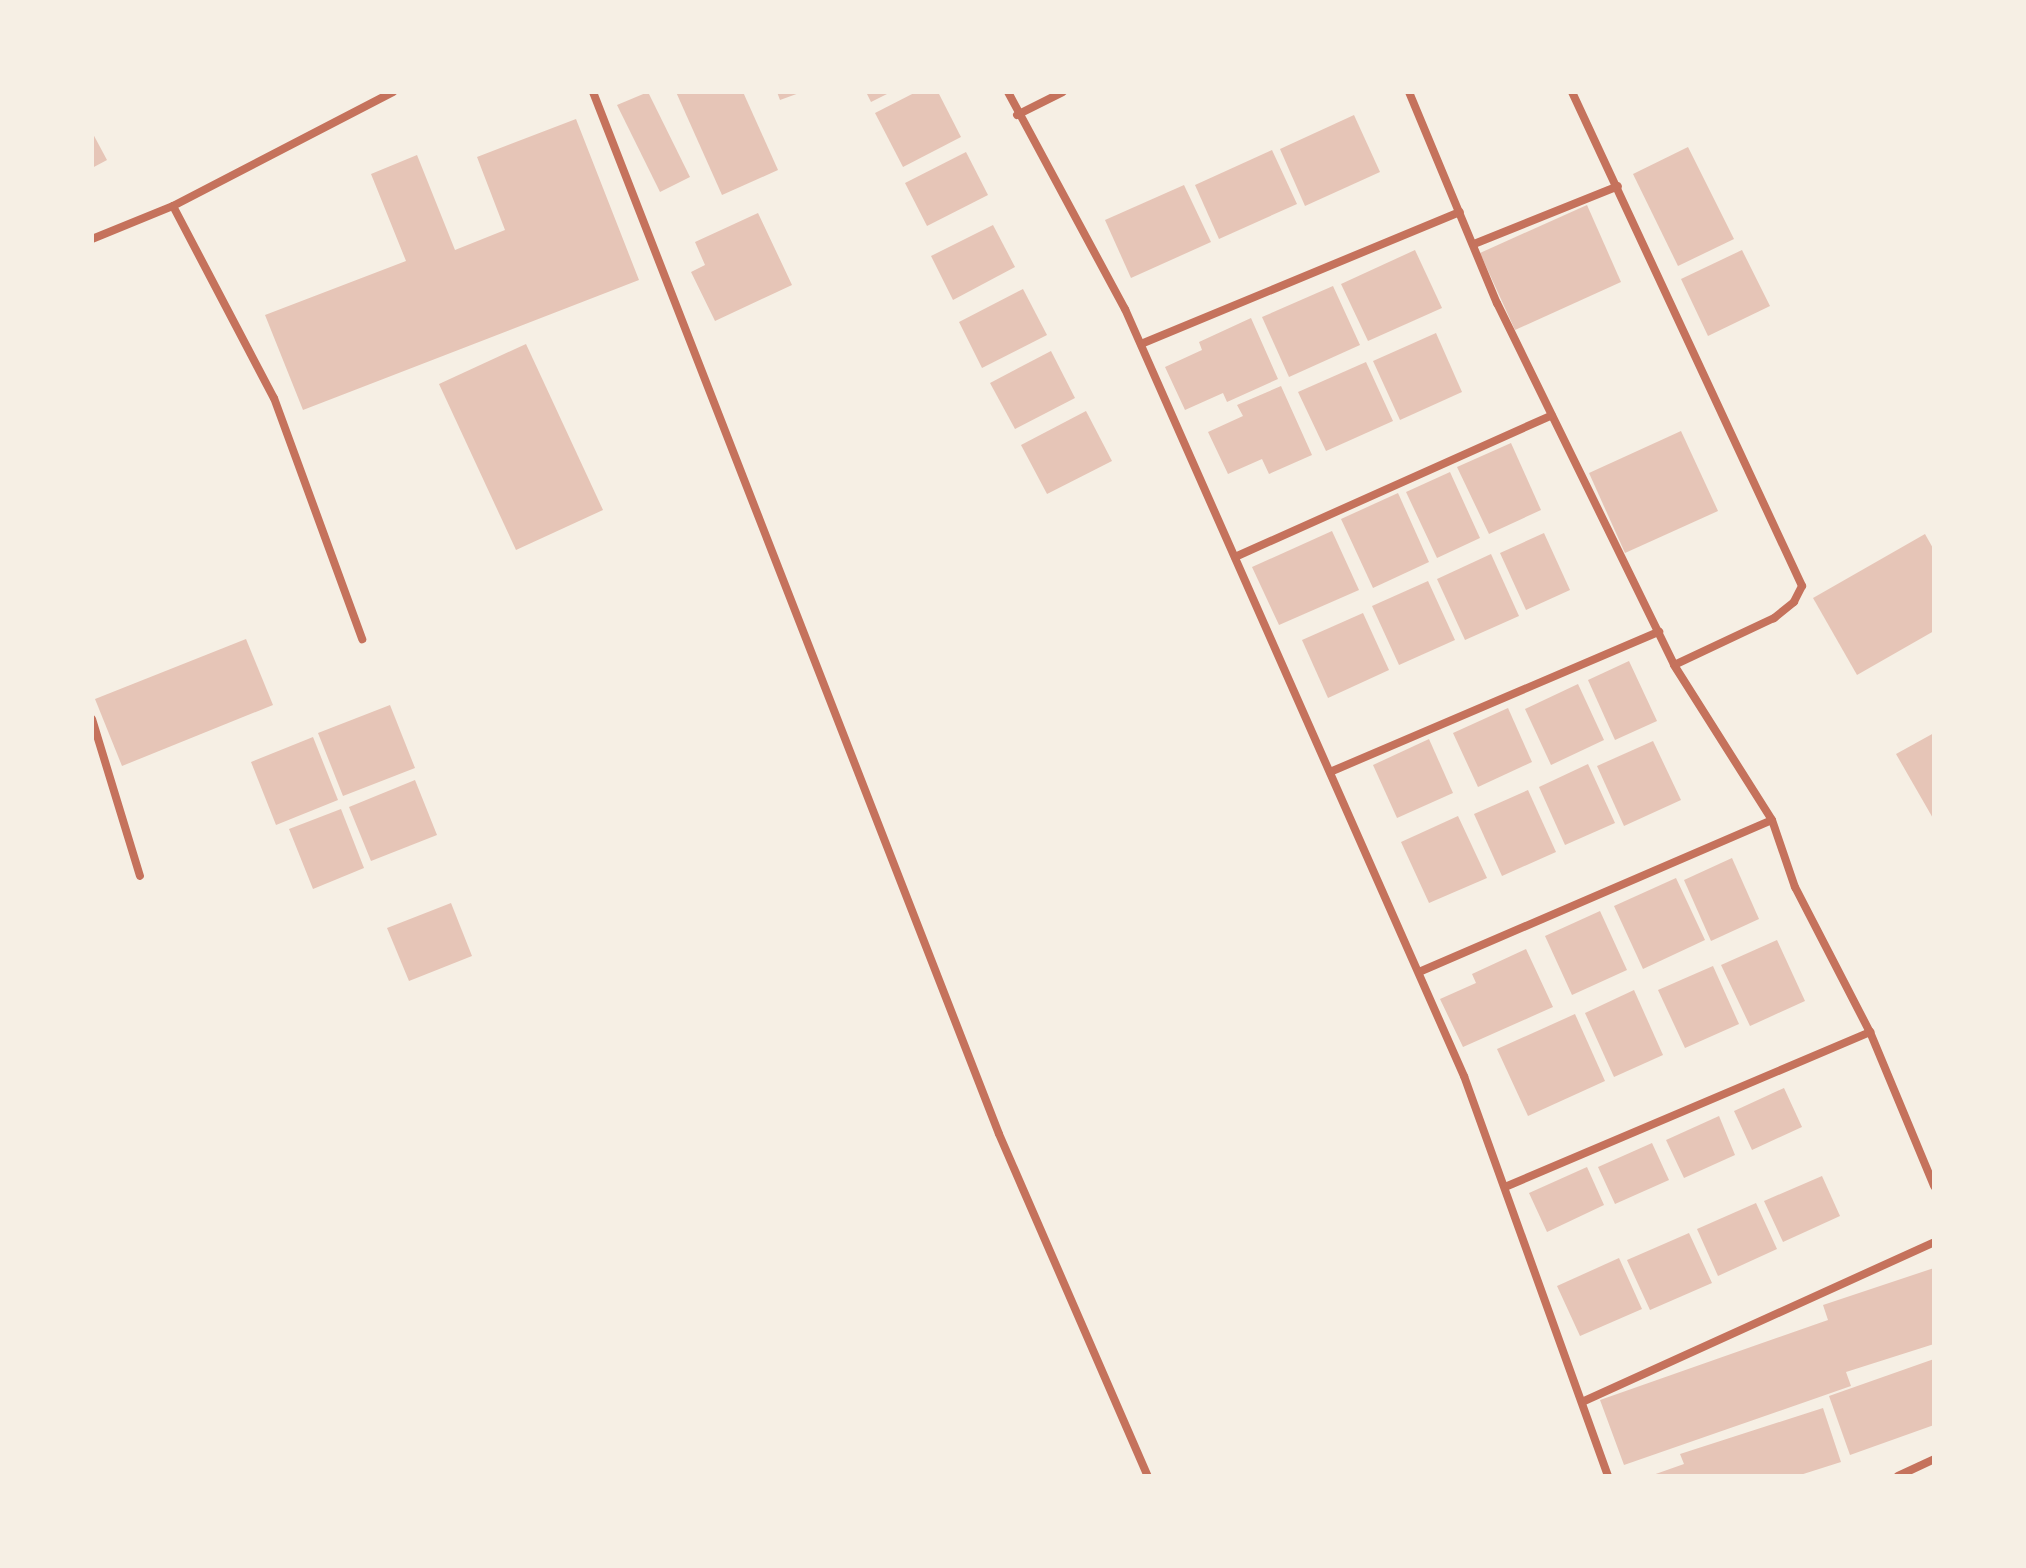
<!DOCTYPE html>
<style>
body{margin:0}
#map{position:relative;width:2026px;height:1568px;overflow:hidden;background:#f6efe4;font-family:Inter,sans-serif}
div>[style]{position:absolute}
.building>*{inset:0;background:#e6c5b7}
.minor>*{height:8px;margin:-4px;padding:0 4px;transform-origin:4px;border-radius:4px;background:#c5725c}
span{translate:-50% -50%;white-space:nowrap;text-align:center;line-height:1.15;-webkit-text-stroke:7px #f6efe4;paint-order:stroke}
.frame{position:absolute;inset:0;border:94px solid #f6efe4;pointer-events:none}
</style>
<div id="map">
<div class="building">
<i style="clip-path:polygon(648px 92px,690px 177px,660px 192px,617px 105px)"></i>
<i style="clip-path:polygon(676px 92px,743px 92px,778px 170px,722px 195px)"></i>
<i style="clip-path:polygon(777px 92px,802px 92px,780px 100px)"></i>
<i style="clip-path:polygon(866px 92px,891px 92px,871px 102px)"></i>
<i style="clip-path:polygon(916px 92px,938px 92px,961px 137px,903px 167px,875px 113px)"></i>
<i style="clip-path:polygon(1354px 115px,1380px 172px,1305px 206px,1280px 149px)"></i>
<i style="clip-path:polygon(576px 119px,639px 280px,303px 410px,265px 315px,406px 261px,371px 174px,417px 155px,455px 250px,505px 230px,477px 157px)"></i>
<i style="clip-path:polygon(92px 132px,107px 160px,92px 168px)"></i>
<i style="clip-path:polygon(1688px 147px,1734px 239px,1678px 266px,1633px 174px)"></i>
<i style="clip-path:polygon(1272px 150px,1297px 204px,1219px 239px,1195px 185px)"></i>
<i style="clip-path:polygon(966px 152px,988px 195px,927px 226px,905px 183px)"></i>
<i style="clip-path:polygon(1184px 185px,1211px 242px,1131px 278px,1105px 220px)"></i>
<i style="clip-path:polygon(1587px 205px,1621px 282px,1515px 330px,1480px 253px)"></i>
<i style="clip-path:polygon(758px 213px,792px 285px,715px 321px,691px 272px,705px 265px,695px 242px)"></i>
<i style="clip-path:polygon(993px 225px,1015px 267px,953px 300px,931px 256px)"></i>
<i style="clip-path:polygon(1415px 250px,1442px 308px,1368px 341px,1341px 284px)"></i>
<i style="clip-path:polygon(1742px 250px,1770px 306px,1708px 336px,1681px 279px)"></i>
<i style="clip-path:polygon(1333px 286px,1360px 345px,1289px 377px,1262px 317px)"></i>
<i style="clip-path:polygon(1023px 289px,1047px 335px,982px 368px,959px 322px)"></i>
<i style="clip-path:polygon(1251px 318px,1278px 379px,1227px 402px,1223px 393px,1185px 410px,1165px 367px,1202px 350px,1199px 342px)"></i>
<i style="clip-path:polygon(1436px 333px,1462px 392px,1400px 420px,1373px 361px)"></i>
<i style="clip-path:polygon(526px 344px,603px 510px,516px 550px,439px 384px)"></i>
<i style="clip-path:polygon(1051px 351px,1075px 398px,1015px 429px,990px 383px)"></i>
<i style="clip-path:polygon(1366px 362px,1393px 421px,1326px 451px,1298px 392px)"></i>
<i style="clip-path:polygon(1281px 386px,1312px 455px,1269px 474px,1262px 459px,1228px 474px,1208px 432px,1243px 416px,1237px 405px)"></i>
<i style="clip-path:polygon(1086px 411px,1112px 461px,1047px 494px,1021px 445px)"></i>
<i style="clip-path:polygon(1681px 431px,1718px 511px,1625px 553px,1589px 473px)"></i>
<i style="clip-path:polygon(1511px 443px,1541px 510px,1489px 534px,1457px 467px)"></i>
<i style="clip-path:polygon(1450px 472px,1480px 538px,1437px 558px,1406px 492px)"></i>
<i style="clip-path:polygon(1398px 493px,1429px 562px,1373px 588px,1341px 519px)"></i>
<i style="clip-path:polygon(1332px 531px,1359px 590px,1279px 625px,1252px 567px)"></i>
<i style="clip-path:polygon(1544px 533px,1570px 590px,1526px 610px,1500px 553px)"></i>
<i style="clip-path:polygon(1925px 534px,1934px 550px,1934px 631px,1857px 675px,1813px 598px)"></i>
<i style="clip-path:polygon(1491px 554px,1519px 616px,1465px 640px,1437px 579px)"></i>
<i style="clip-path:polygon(1428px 581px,1455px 640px,1399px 665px,1372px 606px)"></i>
<i style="clip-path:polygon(1363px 613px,1389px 670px,1328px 698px,1302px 640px)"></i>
<i style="clip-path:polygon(246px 639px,273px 705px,122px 766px,95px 699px)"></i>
<i style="clip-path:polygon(1629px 661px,1657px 721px,1615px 740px,1588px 680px)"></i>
<i style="clip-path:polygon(1578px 684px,1604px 740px,1551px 765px,1525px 709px)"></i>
<i style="clip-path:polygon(390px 705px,415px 768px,343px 796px,318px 733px)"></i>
<i style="clip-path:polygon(1508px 708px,1532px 762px,1478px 787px,1453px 733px)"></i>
<i style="clip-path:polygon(1934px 733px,1934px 820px,1896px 754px)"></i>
<i style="clip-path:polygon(313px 737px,338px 800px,276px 825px,251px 762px)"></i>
<i style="clip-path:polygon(1429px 739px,1453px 793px,1397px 818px,1373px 765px)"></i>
<i style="clip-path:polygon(1653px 741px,1681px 800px,1624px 826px,1597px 766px)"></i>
<i style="clip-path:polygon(1588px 764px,1615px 823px,1565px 845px,1539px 787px)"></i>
<i style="clip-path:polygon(415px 780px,437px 835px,371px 861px,349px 807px)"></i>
<i style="clip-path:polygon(1528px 790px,1556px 852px,1502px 876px,1474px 814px)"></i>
<i style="clip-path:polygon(341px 809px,364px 868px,313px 889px,289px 829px)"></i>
<i style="clip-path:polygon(1458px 816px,1487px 878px,1429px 903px,1401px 842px)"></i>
<i style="clip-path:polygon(1732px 858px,1759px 919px,1711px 941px,1684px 880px)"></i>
<i style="clip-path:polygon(1676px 878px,1705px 940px,1643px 969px,1614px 906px)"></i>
<i style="clip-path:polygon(451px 903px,472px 956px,409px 981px,387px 928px)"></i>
<i style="clip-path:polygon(1600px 911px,1627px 970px,1572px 995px,1545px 936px)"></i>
<i style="clip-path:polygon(1777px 940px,1805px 1001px,1750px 1026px,1721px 965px)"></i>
<i style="clip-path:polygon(1526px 949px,1553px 1007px,1463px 1047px,1440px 999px,1476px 983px,1472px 974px)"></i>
<i style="clip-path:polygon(1713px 966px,1739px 1024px,1685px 1048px,1658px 990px)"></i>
<i style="clip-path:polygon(1634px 990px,1663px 1055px,1614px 1077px,1585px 1013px)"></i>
<i style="clip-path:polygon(1575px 1014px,1605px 1081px,1528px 1116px,1497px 1049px)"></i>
<i style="clip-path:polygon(1784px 1088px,1802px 1127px,1752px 1150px,1734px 1111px)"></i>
<i style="clip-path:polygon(1719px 1116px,1735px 1155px,1684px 1178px,1666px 1140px)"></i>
<i style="clip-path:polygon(1652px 1143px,1669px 1180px,1615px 1204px,1598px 1167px)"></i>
<i style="clip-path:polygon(1587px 1167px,1604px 1205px,1547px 1232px,1529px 1193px)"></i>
<i style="clip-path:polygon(1822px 1176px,1840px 1216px,1783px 1242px,1764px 1201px)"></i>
<i style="clip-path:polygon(1756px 1203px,1777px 1249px,1718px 1276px,1697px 1229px)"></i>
<i style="clip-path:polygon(1689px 1233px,1712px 1283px,1650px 1310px,1627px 1260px)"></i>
<i style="clip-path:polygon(1619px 1258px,1642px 1309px,1580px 1336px,1557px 1286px)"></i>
<i style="clip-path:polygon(1934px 1268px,1934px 1344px,1846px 1372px,1851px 1386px,1624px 1465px,1600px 1400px,1828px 1320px,1823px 1305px)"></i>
<i style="clip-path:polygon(1934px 1359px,1934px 1425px,1850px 1455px,1829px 1396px)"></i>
<i style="clip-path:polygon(1823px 1408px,1841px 1462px,1797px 1476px,1650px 1476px,1684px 1464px,1680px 1454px)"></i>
</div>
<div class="minor">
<i style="left:593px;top:92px;width:1118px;rotate:68.71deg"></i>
<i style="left:999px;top:1134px;width:373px;rotate:66.5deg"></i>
<i style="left:1008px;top:92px;width:247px;rotate:61.7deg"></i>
<i style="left:1125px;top:309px;width:839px;rotate:66.16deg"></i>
<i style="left:1464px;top:1076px;width:425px;rotate:70.2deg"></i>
<i style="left:1409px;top:92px;width:229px;rotate:67.4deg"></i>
<i style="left:1497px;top:303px;width:403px;rotate:63.9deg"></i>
<i style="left:1674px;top:665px;width:183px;rotate:57.7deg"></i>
<i style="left:1772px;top:820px;width:71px;rotate:71.1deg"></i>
<i style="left:1795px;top:887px;width:163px;rotate:62.7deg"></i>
<i style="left:1870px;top:1032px;width:167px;rotate:67.4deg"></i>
<i style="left:1572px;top:92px;width:545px;rotate:65.03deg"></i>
<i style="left:1802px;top:586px;width:18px;rotate:117deg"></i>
<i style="left:1794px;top:602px;width:26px;rotate:141deg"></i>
<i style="left:1774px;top:618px;width:110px;rotate:154.8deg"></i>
<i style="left:1017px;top:115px;width:51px;rotate:-26.6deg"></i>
<i style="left:173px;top:206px;width:217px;rotate:62.3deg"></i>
<i style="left:274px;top:398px;width:257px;rotate:69.9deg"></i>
<i style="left:92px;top:239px;width:87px;rotate:-22.2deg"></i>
<i style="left:173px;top:206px;width:248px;rotate:-27.4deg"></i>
<i style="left:1474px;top:244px;width:155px;rotate:-21.9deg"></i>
<i style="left:1141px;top:344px;width:345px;rotate:-22.5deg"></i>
<i style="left:1235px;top:557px;width:347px;rotate:-24.1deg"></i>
<i style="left:92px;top:719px;width:164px;rotate:73deg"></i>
<i style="left:1330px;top:772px;width:358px;rotate:-23.1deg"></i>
<i style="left:1419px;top:972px;width:384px;rotate:-23.3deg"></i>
<i style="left:1505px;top:1187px;width:397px;rotate:-23deg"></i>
<i style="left:1582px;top:1402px;width:387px;rotate:-24.4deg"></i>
<i style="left:1898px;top:1476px;width:40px;rotate:-25deg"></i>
</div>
<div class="frame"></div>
</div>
